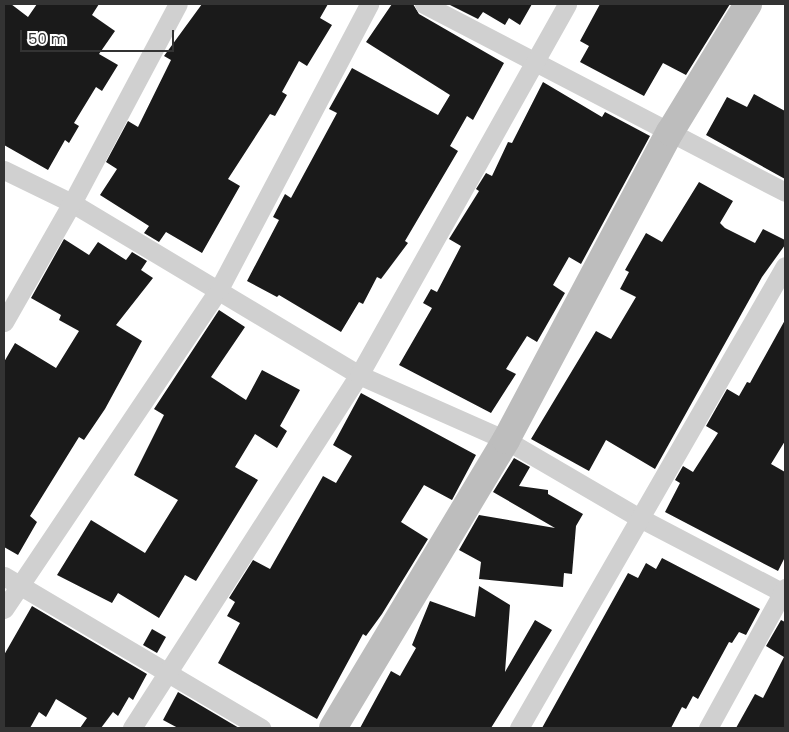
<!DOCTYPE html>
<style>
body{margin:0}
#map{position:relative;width:789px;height:732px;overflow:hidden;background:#fff;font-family:Poppins,sans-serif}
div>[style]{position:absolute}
.building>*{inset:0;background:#1a1a1a}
.street>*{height:19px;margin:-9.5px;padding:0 9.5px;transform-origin:9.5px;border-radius:9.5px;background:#d0d0d0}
.secondary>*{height:28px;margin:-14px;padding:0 14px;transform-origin:14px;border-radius:14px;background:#bdbdbd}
span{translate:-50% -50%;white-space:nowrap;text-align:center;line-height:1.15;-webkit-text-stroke:5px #fff;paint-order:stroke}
.frame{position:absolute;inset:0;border:5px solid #333;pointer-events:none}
.scale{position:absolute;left:20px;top:30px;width:154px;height:22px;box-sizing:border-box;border:2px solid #333;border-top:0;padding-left:6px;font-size:15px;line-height:18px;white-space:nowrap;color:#333;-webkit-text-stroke:4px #fff;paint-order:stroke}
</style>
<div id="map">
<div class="building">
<i style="clip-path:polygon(4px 4px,11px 4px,28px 17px,37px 4px,99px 4px,92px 15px,115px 31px,99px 54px,118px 65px,102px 91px,96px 87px,74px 123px,79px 126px,69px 143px,65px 140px,48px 170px,4px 145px)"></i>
<i style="clip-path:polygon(202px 4px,328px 4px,320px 18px,332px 25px,307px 66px,299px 61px,282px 92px,287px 95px,275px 116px,270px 114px,228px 179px,240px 186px,202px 253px,166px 232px,159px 242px,144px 233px,149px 226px,100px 195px,117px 169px,106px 162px,128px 121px,138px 127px,171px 60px,164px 56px)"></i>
<i style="clip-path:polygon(392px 4px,413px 4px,419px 14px,504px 63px,473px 120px,467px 116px,450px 146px,458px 151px,405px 241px,408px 243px,381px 279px,377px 277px,363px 304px,359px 302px,341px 332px,279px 295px,277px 297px,247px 281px,279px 220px,273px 217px,285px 194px,291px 198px,337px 113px,329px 109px,352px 68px,438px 115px,450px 95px,366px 42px)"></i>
<i style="clip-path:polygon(448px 4px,532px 4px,520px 25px,509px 18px,505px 25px,483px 12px,478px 19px)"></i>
<i style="clip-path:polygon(600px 4px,730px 4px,686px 75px,663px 63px,644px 96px,580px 62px,589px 46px,580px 41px)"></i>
<i style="clip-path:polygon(543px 82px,602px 117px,605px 112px,650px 136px,581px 264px,569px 257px,553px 285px,565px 293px,537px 342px,527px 336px,506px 369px,516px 374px,491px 413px,399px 365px,432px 308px,423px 303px,431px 289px,437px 292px,461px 246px,449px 239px,479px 191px,476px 189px,486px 173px,492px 176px,508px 142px,512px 143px)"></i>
<i style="clip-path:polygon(754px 94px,785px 111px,785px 179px,706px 135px,727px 97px,747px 107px)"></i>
<i style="clip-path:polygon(699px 182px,733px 201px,720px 223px,725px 228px,755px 243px,763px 229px,785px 240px,785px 245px,762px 277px,655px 469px,606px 440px,589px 471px,531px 439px,596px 331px,611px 339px,636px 297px,620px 289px,629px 272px,625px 270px,646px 233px,662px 242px)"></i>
<i style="clip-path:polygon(64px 239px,89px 255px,98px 242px,126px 260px,132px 252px,147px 261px,141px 270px,153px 278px,116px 325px,142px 341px,105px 409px,84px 440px,79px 437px,30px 516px,37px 522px,18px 555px,4px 547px,4px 362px,15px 343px,56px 368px,79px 331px,59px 320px,61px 315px,31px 298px)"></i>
<i style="clip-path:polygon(219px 310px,245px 327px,211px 377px,246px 400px,262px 370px,300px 390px,280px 426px,287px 431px,277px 448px,255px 434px,235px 467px,258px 480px,196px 581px,185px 575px,159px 618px,118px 593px,112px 603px,57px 575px,91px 520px,145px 553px,178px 500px,134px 475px,164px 415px,154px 409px)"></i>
<i style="clip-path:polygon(785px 320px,785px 441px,771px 464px,785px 472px,785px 557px,778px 571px,665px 512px,680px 483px,675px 480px,683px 466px,693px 472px,718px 433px,706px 426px,727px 389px,739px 396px,747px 382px,750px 383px)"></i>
<i style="clip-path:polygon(361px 393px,476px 455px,452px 500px,424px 485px,401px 522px,428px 539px,382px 614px,366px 636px,363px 634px,317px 719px,218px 663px,240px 623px,227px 616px,235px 602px,229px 598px,253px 560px,270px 569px,323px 476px,336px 483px,352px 456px,333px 445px)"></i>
<i style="clip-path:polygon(514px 458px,530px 467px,519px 486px,548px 490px,548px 494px,583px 514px,576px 526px,572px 574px,564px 573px,563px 587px,479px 579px,481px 562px,459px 550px,479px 515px,555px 528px,493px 492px)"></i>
<i style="clip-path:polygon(662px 558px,760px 609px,746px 635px,739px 632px,732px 643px,729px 642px,698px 699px,693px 696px,686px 709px,682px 707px,671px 728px,542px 728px,628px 573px,638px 578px,646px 563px,656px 569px)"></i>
<i style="clip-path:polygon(479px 586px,510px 605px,505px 672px,535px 620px,552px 630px,491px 728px,360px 728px,391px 671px,400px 676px,416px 648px,412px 645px,430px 601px,475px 617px)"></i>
<i style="clip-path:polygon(32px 606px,147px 674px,133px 700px,129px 697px,118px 716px,113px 712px,101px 728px,80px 728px,87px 718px,56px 699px,46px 717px,39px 712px,30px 728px,4px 728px,4px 655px)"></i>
<i style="clip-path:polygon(781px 620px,785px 622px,785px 728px,736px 728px,755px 694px,763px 698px,784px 657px,766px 646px)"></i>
<i style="clip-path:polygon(152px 629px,166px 637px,157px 653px,143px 645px)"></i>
<i style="clip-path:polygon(178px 692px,239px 728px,178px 728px,163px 720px)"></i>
</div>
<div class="street">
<i style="left:424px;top:4px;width:407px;rotate:27.5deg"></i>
<i style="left:4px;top:170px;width:76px;rotate:25.9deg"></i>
<i style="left:72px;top:203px;width:335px;rotate:30.9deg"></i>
<i style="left:359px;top:375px;width:161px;rotate:23.9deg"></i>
<i style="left:506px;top:440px;width:153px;rotate:30.3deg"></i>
<i style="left:638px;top:517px;width:166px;rotate:27.6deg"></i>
<i style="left:4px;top:322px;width:137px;rotate:-60.3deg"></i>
<i style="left:72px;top:203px;width:225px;rotate:-62deg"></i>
<i style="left:4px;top:576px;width:299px;rotate:30.6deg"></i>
<i style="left:4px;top:609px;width:386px;rotate:-56.1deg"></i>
<i style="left:219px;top:289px;width:322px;rotate:-62.2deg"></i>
<i style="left:132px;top:728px;width:420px;rotate:-57.3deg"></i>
<i style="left:359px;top:375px;width:425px;rotate:-60.7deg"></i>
<i style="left:519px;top:728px;width:533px;rotate:-60.07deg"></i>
<i style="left:708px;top:728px;width:160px;rotate:-61.2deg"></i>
</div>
<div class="secondary">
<i style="left:333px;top:728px;width:336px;rotate:-59deg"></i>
<i style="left:506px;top:440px;width:349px;rotate:-62deg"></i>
<i style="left:670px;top:132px;width:150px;rotate:-58.6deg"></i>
</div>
<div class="frame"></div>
<div class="scale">50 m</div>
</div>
